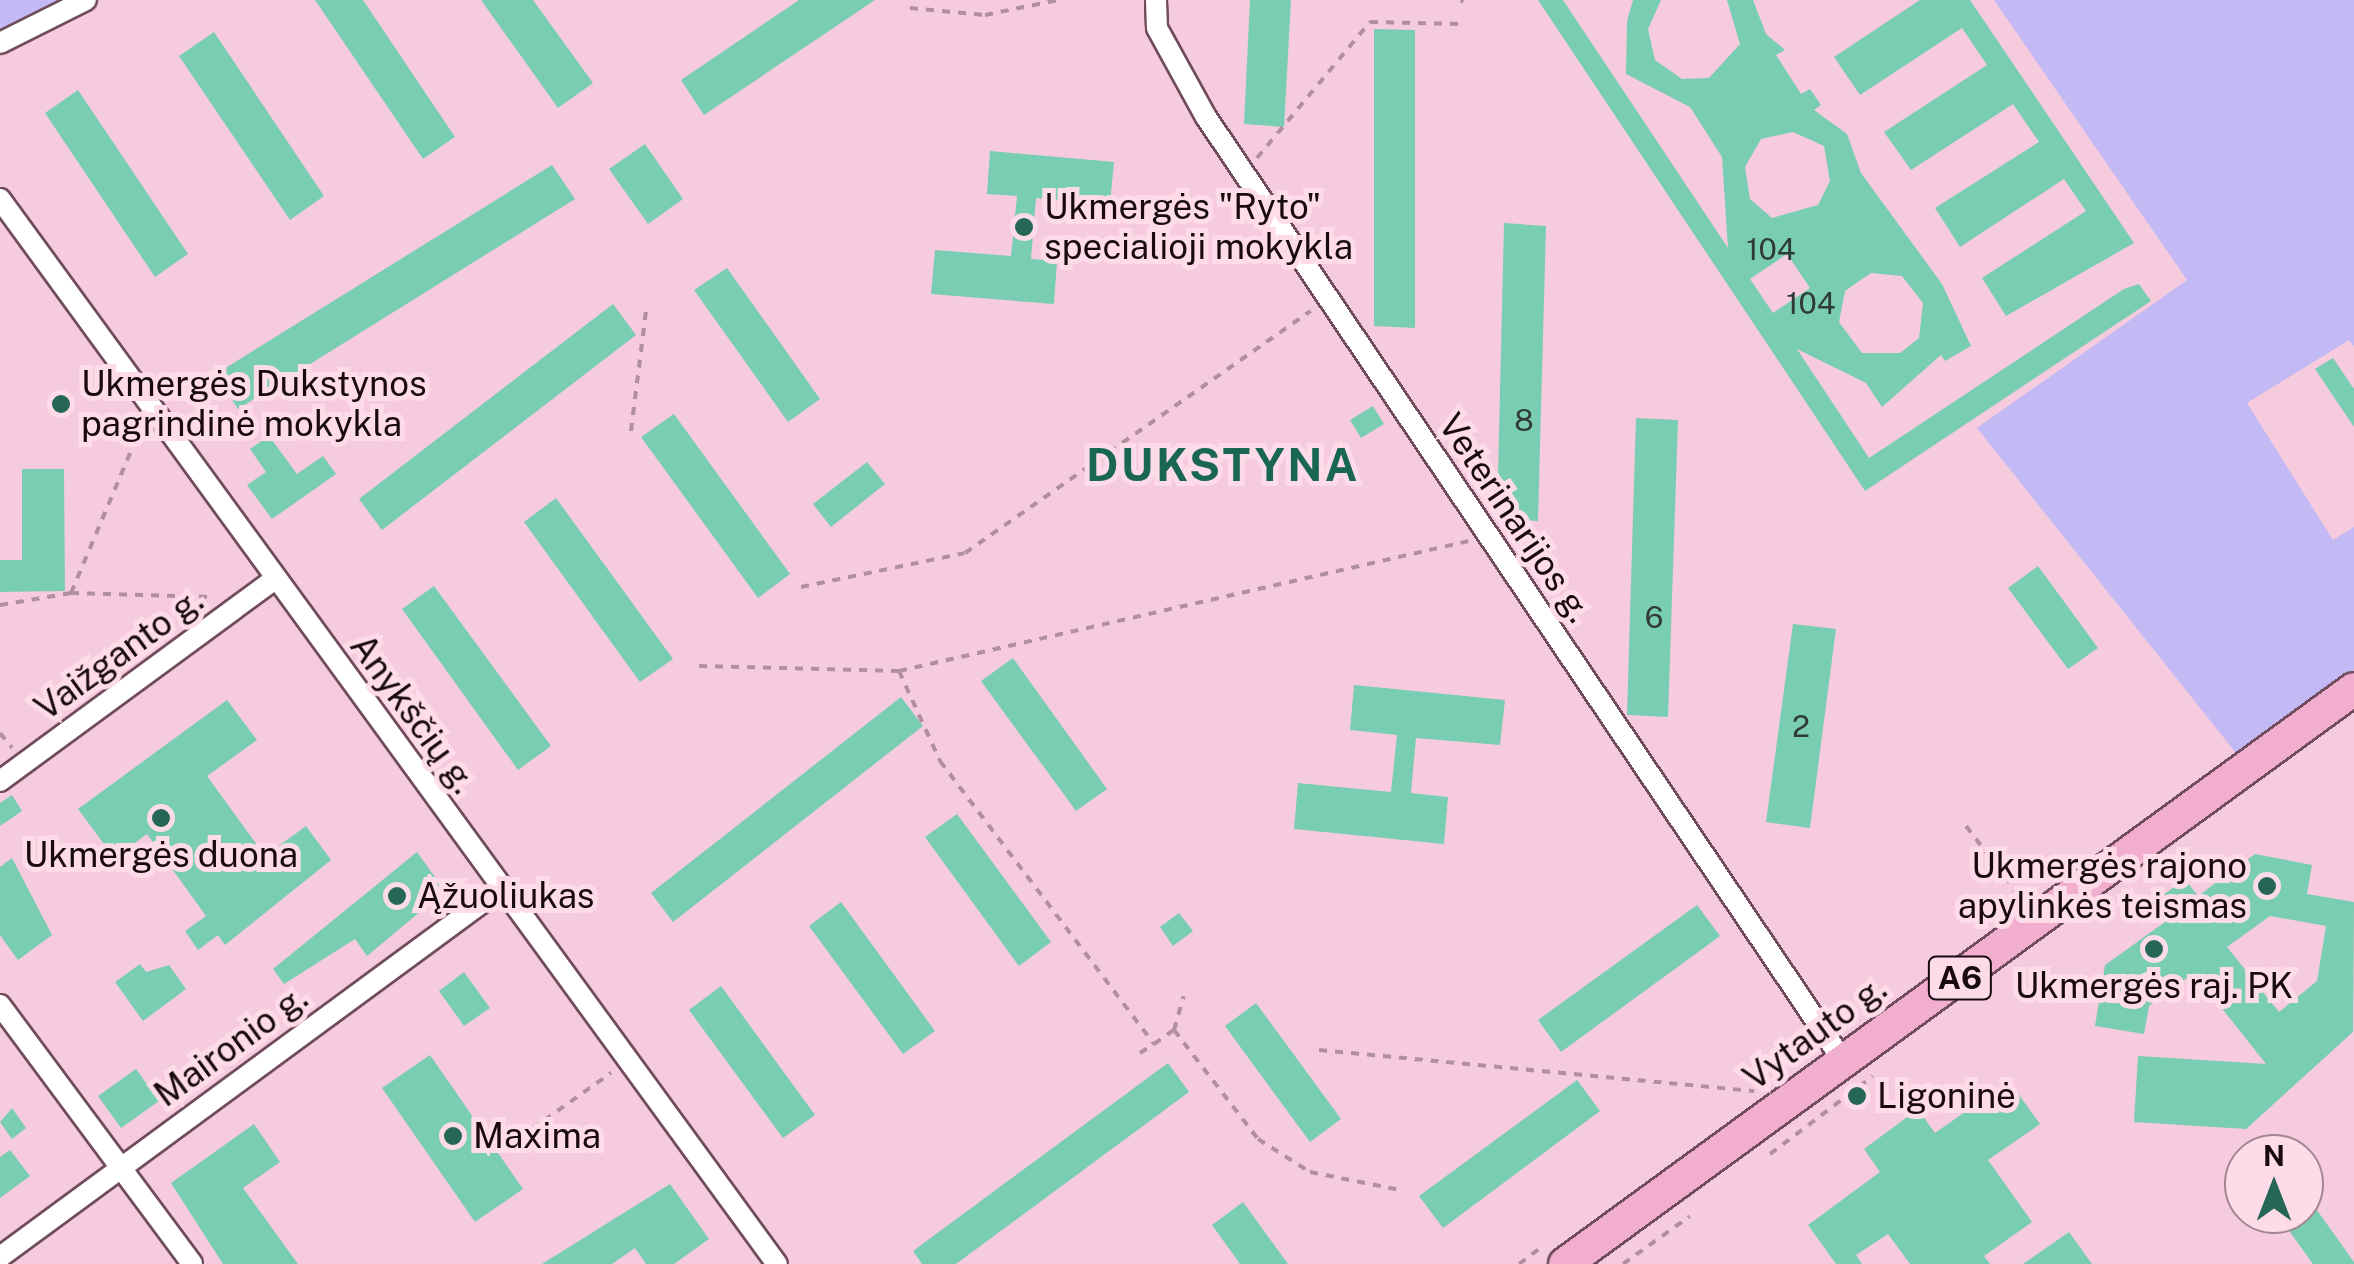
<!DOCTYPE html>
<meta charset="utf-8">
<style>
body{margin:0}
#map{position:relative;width:2354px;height:1264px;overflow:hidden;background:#f6cbdd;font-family:"Public Sans",sans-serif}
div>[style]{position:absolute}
.green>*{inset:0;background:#c3baf5}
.building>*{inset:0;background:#79cdb2}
.path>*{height:4px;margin-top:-2px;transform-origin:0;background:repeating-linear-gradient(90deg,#b18f9d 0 8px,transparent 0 16px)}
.roads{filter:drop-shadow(2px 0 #704c5c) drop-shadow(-2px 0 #704c5c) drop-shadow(0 2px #704c5c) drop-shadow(0 -2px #704c5c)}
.minor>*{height:20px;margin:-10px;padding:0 10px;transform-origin:10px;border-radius:10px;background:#fff}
.primary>*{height:32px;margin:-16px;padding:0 16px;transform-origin:16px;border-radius:16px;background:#f2aecf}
.dots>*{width:28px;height:28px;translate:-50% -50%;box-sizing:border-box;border:5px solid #fedbe9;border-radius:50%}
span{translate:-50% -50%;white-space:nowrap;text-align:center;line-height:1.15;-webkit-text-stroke:10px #fedbe9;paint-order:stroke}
.number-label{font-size:30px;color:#303b38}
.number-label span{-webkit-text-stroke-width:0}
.shield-label span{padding:2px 8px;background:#fedbe9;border:2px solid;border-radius:8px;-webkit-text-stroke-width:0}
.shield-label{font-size:32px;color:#180a10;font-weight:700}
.poi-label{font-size:35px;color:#180a10}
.left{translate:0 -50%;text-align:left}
.right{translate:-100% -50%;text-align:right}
.street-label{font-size:35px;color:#180a10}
.district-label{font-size:45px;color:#196652;font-weight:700;letter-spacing:2.5px}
.north{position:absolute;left:2224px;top:1134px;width:100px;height:100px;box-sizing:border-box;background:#fedbe9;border:2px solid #a28792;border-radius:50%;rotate:0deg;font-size:28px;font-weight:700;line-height:40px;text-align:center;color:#180a10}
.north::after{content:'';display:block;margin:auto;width:35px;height:45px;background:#266654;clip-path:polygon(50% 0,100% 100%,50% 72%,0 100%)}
</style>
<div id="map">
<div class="green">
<i style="clip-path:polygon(0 0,86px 0,0 43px)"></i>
<i style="clip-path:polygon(1994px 0,2354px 0,2354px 346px,2349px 340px,2247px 403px,2333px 540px,2354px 527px,2354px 670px,2236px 753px,1977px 428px,2187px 280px)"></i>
</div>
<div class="building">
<i style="clip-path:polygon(315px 0,363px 0,455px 137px,423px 159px)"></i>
<i style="clip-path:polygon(481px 0,533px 0,593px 83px,558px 108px)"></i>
<i style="clip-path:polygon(799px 0,875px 0,704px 115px,681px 80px)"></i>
<i style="clip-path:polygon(1250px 0,1291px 0,1284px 127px,1244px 124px)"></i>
<i style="clip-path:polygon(evenodd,1538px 0,1563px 0,1728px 248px,1722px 157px,1690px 107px,1626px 74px,1627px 21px,1633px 0,1661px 0,1648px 29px,1655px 60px,1682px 79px,1709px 78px,1740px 44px,1727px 0,1753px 0,1766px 34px,1785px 50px,1776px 55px,1801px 94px,1810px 89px,1821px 105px,1814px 110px,1847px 134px,1861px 173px,1942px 284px,1971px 346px,1945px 361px,1941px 355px,1882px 407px,1866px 383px,1797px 349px,1869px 458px,2124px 289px,2139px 284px,2151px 301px,1865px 491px,1538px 0,1793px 132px,1824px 146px,1830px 181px,1818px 205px,1772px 218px,1750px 199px,1745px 167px,1761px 139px,1793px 132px,1538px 0,1787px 254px,1810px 288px,1773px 313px,1750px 279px,1787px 254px,1538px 0,1871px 273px,1902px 276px,1923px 303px,1919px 338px,1900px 353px,1862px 353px,1839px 322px,1845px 291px,1871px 273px)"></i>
<i style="clip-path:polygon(1920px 0,1970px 0,2134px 243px,2006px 316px,1982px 278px,2086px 211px,2064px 179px,1960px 247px,1935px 208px,2039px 142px,2013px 104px,1911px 170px,1884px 132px,1987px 65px,1962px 28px,1860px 95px,1834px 57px)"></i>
<i style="clip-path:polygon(1374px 29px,1415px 30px,1415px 328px,1374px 326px)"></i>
<i style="clip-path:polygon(214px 32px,324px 196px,290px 220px,179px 56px)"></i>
<i style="clip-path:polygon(78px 90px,188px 254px,155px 277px,45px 113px)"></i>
<i style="clip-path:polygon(645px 144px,683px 199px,648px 224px,609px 169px)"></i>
<i style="clip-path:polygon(990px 151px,1114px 162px,1110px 205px,1036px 198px,1031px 259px,1057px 261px,1054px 304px,931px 294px,935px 250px,1011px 256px,1017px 196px,987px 194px)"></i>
<i style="clip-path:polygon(552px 165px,575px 199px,238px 409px,216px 374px)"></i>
<i style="clip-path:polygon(1504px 223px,1546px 226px,1538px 521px,1497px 518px)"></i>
<i style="clip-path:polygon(727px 268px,820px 399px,788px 422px,694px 290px)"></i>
<i style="clip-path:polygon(613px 304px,636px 335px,382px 530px,359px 499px)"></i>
<i style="clip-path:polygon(2333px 358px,2354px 389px,2354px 427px,2315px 369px)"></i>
<i style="clip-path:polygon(1373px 406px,1384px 424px,1361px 438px,1350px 420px)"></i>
<i style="clip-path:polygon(674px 414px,790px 574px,758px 598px,641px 437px)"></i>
<i style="clip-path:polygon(1636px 418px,1678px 420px,1668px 717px,1627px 715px)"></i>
<i style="clip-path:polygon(269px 436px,297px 474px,323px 456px,336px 474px,272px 519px,247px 485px,266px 472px,250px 449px)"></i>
<i style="clip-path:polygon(867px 462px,885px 484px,831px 527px,813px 504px)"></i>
<i style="clip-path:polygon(22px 469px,64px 469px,65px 591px,0 592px,0 560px,22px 560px)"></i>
<i style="clip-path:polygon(556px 498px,673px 659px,640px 682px,524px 522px)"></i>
<i style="clip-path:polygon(2038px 566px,2098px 648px,2068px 669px,2008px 588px)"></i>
<i style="clip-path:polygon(434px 586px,551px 746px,518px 770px,402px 609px)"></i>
<i style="clip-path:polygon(1793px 624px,1836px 629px,1810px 828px,1766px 822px)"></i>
<i style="clip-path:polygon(1013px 658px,1107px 789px,1076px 811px,981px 681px)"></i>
<i style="clip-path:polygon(1354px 685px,1505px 700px,1500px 745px,1416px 738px,1411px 793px,1448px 797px,1444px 844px,1294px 829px,1298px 783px,1391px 792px,1397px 735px,1350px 730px)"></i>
<i style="clip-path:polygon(901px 697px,923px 726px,673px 922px,651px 893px)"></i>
<i style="clip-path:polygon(227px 700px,257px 740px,207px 776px,265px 856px,306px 826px,331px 860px,225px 945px,218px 935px,198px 950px,185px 931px,206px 916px,147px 834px,121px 853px,113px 843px,107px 848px,78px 809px)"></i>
<i style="clip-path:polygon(12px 795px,22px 811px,0 826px,0 803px)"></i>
<i style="clip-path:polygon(957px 814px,1051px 942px,1019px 966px,925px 837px)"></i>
<i style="clip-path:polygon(417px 852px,445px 891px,367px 956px,355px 939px,284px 984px,273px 969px)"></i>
<i style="clip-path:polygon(evenodd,2255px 854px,2312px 865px,2307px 894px,2354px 902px,2353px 1032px,2246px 1129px,2134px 1122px,2138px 1056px,2266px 1064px,2194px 973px,2149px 1006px,2144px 1034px,2095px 1026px,2105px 965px,2165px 922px,2151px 904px,2185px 879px,2198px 896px,2255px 854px,2270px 916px,2326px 926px,2317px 981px,2279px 1012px,2227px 947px,2270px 916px)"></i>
<i style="clip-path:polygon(12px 858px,52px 935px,18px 960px,0 935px,0 867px)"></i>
<i style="clip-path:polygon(841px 902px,935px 1031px,903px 1054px,809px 926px)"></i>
<i style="clip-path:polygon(1697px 905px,1720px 936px,1561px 1052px,1538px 1020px)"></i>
<i style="clip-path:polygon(1179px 913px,1193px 931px,1173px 946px,1160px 927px)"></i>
<i style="clip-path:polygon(140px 964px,146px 972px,169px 965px,186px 989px,143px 1021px,115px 982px)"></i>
<i style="clip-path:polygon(464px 972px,490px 1008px,464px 1026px,439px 991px)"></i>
<i style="clip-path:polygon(721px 986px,815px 1115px,783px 1138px,689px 1010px)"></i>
<i style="clip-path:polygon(1256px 1003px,1341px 1119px,1310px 1142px,1225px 1026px)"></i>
<i style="clip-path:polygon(430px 1055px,523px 1189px,475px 1222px,382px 1088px)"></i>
<i style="clip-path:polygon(1168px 1063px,1189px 1092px,956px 1264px,922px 1264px,913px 1251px)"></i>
<i style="clip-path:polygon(136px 1069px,159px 1101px,121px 1128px,98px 1096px)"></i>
<i style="clip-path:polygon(1577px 1080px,1600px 1111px,1443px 1228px,1419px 1196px)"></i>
<i style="clip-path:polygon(2009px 1081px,2040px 1124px,1988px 1160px,2032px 1222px,1984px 1256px,1990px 1264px,1910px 1264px,1888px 1234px,1856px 1255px,1862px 1264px,1836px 1264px,1808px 1225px,1880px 1172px,1864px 1149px,1918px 1109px,1935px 1133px)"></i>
<i style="clip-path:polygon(12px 1108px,26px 1128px,12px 1139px,0 1122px)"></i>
<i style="clip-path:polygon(254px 1124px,280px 1162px,243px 1188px,298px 1264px,223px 1264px,171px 1183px)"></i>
<i style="clip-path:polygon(10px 1150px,30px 1176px,0 1198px,0 1157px)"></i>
<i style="clip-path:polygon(670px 1184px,709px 1239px,674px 1264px,646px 1264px,635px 1248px,612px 1264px,542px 1264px)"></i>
<i style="clip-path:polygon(2304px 1192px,2354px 1262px,2354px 1264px,2313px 1264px,2277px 1214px,2304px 1214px)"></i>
<i style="clip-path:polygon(1243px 1202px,1288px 1264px,1240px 1264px,1212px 1225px)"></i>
<i style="clip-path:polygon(2069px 1232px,2092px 1264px,2023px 1264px)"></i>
</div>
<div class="path">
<i style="left:1461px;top:0;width:3px;rotate:45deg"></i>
<i style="left:910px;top:8px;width:75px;rotate:5.3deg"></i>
<i style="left:985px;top:15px;width:75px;rotate:-11.6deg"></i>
<i style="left:1257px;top:158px;width:177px;rotate:-50.3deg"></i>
<i style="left:1370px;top:22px;width:92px;rotate:1.2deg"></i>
<i style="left:631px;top:431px;width:121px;rotate:-82.9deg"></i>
<i style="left:801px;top:587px;width:167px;rotate:-11.7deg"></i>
<i style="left:965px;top:553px;width:422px;rotate:-35deg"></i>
<i style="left:71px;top:593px;width:180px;rotate:-67.1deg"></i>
<i style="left:0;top:605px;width:72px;rotate:-9.6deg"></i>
<i style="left:71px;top:593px;width:143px;rotate:1.6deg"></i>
<i style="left:699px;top:666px;width:200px;rotate:1.4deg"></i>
<i style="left:899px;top:671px;width:585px;rotate:-12.85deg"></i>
<i style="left:899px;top:671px;width:99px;rotate:65.5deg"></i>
<i style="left:940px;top:761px;width:355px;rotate:52.9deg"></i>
<i style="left:1154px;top:1044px;width:24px;rotate:-35deg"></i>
<i style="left:1174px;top:1030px;width:138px;rotate:52.4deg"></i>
<i style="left:1258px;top:1139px;width:62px;rotate:32.4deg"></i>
<i style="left:1310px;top:1172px;width:92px;rotate:11.3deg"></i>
<i style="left:0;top:733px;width:19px;rotate:51deg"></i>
<i style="left:1966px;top:826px;width:92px;rotate:52.5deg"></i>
<i style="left:1174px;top:1030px;width:35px;rotate:-74deg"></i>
<i style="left:1319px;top:1050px;width:437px;rotate:5.4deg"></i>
<i style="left:1140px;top:1053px;width:17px;rotate:-33deg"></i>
<i style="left:505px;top:1148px;width:130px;rotate:-35.3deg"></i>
<i style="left:1770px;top:1154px;width:129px;rotate:-37.1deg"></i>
<i style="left:1519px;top:1264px;width:30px;rotate:-37deg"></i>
<i style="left:1623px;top:1264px;width:82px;rotate:-35.6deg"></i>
</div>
<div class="roads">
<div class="minor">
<i style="left:1156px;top:0;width:28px;rotate:88deg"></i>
<i style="left:1157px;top:28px;width:102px;rotate:61.2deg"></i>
<i style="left:1206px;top:117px;width:1140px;rotate:55.98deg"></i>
<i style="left:0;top:43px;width:96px;rotate:-26.6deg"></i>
<i style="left:0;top:199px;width:1318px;rotate:53.89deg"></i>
<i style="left:0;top:781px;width:341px;rotate:-36.3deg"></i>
<i style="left:0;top:1005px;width:322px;rotate:53.4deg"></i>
<i style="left:0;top:1257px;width:623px;rotate:-36.32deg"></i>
</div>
<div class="primary">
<i style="left:1565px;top:1264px;width:976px;rotate:-36.08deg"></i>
</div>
</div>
<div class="dots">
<i style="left:1024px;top:227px;background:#266654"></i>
<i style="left:61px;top:404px;background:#266654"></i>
<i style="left:161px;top:818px;background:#266654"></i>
<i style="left:2267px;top:886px;background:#266654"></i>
<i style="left:397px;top:896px;background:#266654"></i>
<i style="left:2154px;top:949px;background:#266654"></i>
<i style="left:1857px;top:1096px;background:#266654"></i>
<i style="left:453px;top:1136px;background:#266654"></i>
</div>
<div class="number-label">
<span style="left:1771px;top:249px">104</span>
<span style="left:1811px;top:303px">104</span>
<span style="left:1524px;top:420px">8</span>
<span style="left:1654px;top:617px">6</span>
<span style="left:1801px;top:726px">2</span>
</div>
<div class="shield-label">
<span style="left:1960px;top:978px">A6</span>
</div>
<div class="poi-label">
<span class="left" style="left:1044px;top:227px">Ukmergės "Ryto"<br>specialioji mokykla</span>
<span class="left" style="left:81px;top:404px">Ukmergės Dukstynos<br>pagrindinė mokykla</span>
<span style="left:161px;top:855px">Ukmergės duona</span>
<span class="right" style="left:2247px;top:886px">Ukmergės rajono<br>apylinkės teismas</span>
<span class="left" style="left:417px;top:896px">Ąžuoliukas</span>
<span style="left:2154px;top:986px">Ukmergės raj. PK</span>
<span class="left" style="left:1877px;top:1096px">Ligoninė</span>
<span class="left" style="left:473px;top:1136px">Maxima</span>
</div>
<div class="street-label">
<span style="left:1515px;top:518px;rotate:56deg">Veterinarijos g.</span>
<span style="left:119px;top:654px;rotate:-36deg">Vaižganto g.</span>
<span style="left:413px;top:714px;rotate:54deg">Anykščių g.</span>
<span style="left:1815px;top:1033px;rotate:-36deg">Vytauto g.</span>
<span style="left:231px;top:1046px;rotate:-36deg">Maironio g.</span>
</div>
<div class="district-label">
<span style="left:1223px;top:465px">DUKSTYNA</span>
</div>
<div class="north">N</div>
</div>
